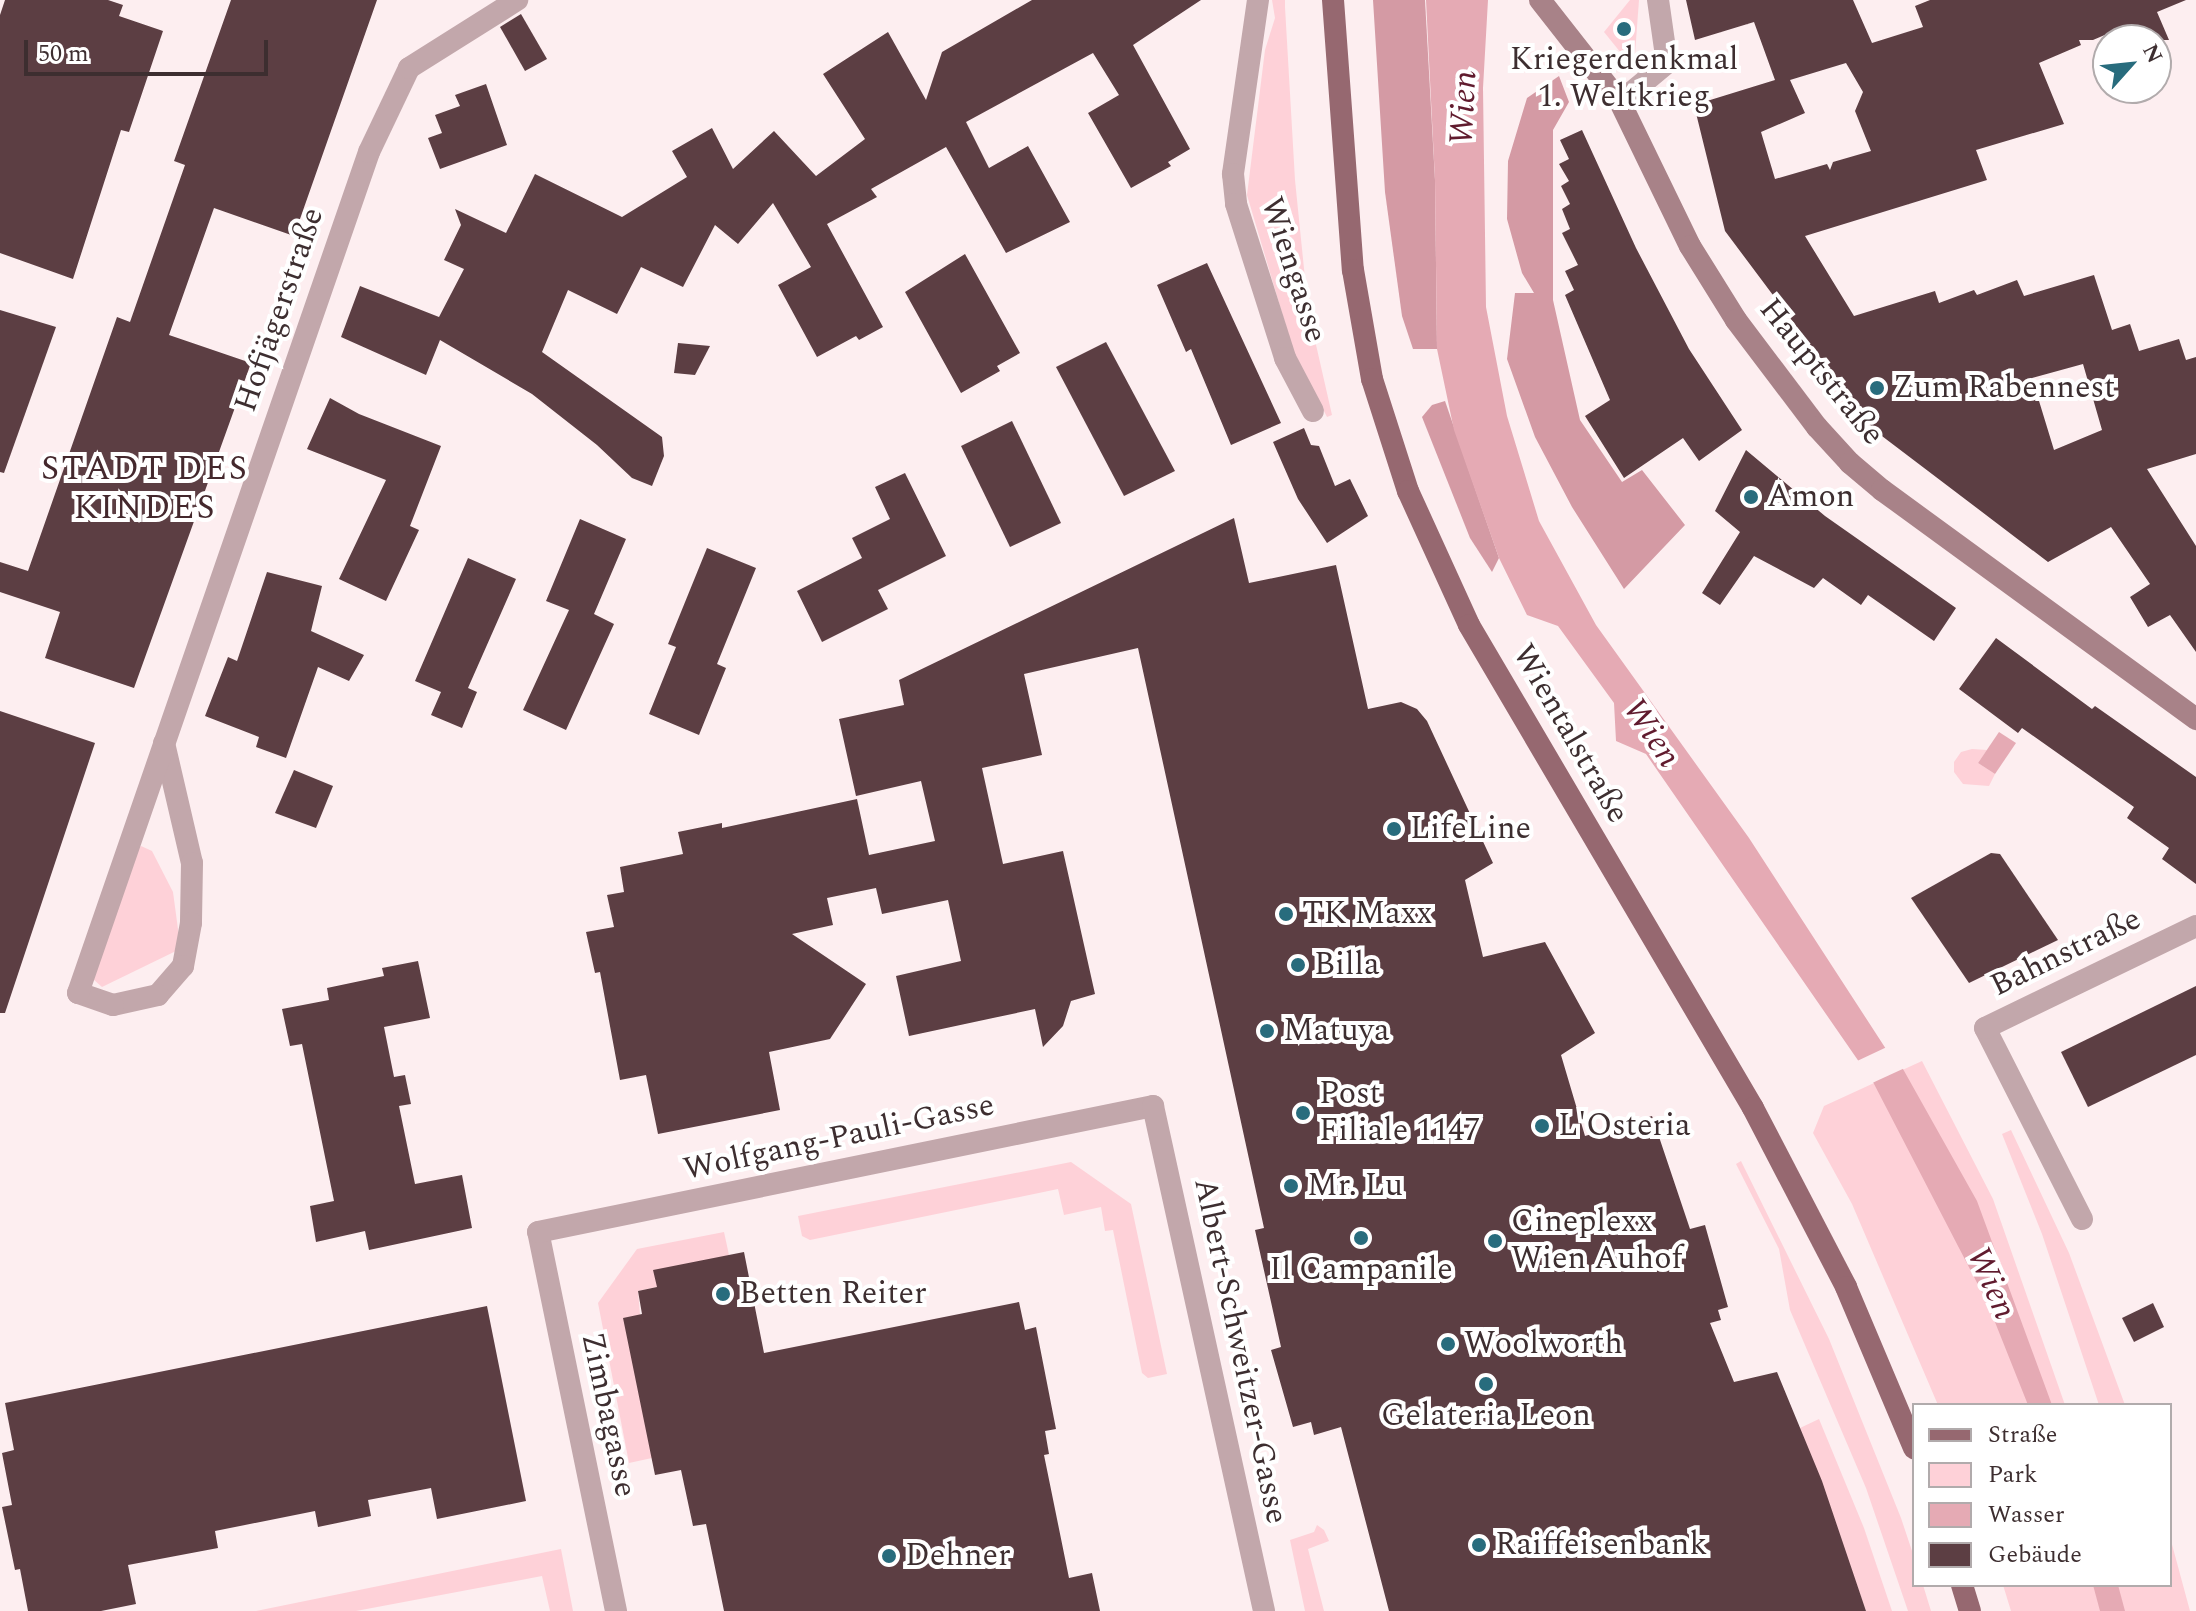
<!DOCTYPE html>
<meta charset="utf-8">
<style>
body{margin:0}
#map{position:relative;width:2196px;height:1611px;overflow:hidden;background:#fdeef0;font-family:Spectral,serif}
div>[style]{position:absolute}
.green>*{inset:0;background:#fed1d8}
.forest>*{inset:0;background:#d49aa4}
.water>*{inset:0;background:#e5aab4}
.pier>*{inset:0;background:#fdeef0}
.building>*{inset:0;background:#5c3e43}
.minor>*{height:22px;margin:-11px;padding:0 11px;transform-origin:11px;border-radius:11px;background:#c2a7ab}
.secondary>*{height:22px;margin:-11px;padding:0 11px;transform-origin:11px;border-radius:11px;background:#a88288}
.primary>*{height:22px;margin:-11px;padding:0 11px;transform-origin:11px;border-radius:11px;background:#966870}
.dots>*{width:22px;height:22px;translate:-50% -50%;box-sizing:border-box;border:4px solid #fff;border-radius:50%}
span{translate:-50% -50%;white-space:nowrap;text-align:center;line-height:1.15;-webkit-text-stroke:8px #fff;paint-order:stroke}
.poi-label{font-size:32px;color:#3d2e30}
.left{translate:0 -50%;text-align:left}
.street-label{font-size:32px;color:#3d2e30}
.water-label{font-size:34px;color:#601b2e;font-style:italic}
.neighbourhood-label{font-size:34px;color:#44282d;letter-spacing:2px}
.legend{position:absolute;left:1912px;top:1403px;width:260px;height:184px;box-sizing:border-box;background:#fff;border:2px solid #b1abac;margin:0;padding:10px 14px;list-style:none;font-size:24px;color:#3d2e30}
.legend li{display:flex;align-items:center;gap:16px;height:40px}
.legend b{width:40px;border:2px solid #b1abac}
.north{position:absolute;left:2092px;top:24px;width:80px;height:80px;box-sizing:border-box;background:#fff;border:2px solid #b1abac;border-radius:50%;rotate:63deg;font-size:22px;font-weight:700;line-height:32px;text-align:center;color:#3d2e30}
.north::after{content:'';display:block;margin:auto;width:28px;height:36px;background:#286c7d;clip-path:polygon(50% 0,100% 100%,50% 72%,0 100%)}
.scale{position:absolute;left:24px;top:40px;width:244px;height:36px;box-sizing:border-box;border:4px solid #3d2e30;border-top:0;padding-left:10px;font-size:24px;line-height:28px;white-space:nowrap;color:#3d2e30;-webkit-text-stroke:6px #fff;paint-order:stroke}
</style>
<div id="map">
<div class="green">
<i style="clip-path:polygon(1272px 0,1285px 0,1285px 7px,1295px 180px,1307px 298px,1295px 301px,1298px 316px,1309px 314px,1332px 415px,1327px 417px,1293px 350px,1247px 195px,1265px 50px,1275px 18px)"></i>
<i style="clip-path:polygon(1630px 0,1639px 0,1635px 54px,1625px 58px,1604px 32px)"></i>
<i style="clip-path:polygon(1972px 749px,1987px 750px,1978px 763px,1995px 774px,1989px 786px,1963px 784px,1954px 772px,1954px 762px,1961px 752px)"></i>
<i style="clip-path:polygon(141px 846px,152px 851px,173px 892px,180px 944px,176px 951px,102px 987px,93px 979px,136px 851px)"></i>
<i style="clip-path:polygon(1922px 1061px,1993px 1199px,2065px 1405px,1938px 1405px,1852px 1204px,1813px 1133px,1824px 1106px)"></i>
<i style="clip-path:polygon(2011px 1130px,2069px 1253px,2125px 1405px,2099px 1405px,2042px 1234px,2002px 1134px)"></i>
<i style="clip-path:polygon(1741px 1161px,1829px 1339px,1901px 1518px,1914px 1557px,1914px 1585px,1923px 1585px,1931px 1611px,1908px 1611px,1866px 1488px,1790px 1310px,1779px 1249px,1736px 1164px)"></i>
<i style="clip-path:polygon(1071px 1162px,1131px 1204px,1167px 1374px,1148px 1378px,1142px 1373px,1113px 1230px,1105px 1231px,1101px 1207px,1064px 1215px,1058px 1189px,810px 1240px,802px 1236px,798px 1216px)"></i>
<i style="clip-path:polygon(724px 1232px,729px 1255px,657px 1287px,638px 1291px,652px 1458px,629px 1463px,598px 1303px,637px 1249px)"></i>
<i style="clip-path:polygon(1819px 1419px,1864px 1528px,1892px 1611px,1866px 1611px,1800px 1428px)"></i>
<i style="clip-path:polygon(1317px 1525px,1324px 1530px,1329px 1541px,1308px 1549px,1324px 1611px,1305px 1611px,1290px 1540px,1314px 1532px)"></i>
<i style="clip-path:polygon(2170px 1537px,2190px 1611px,2011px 1611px,2003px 1585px,2170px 1585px)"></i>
<i style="clip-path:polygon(561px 1549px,573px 1611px,550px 1611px,542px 1576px,356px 1611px,256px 1611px)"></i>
</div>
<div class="forest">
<i style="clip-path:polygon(1373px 0,1425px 0,1435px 180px,1437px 349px,1413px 349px,1402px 316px,1385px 192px)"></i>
<i style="clip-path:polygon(1559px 76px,1569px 102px,1553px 130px,1553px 300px,1580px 420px,1622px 482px,1642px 470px,1685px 525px,1624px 589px,1572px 507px,1535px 437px,1507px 359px,1515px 293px,1534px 293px,1522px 273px,1507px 219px,1508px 161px,1527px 98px)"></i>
<i style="clip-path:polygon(1445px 401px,1499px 558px,1492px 572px,1470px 538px,1422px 417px,1432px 405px)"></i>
</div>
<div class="water">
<i style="clip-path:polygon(1426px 0,1488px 0,1483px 88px,1486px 307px,1507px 416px,1539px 521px,1596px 625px,1749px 838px,1886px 1049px,1903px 1069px,1977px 1201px,2052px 1405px,2028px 1405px,1987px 1302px,1873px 1082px,1646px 754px,1616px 741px,1614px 703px,1558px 626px,1527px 615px,1499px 558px,1454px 430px,1437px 349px,1435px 180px)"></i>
<i style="clip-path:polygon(1999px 732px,2016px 743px,1995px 774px,1978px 763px)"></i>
<i style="clip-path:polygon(2093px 1585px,2118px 1585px,2125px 1611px,2100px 1611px)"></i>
</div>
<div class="pier">
<i style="clip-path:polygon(1889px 1046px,1907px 1067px,1870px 1084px,1855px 1062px)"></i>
</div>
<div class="building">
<i style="clip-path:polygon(5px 0,108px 0,123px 5px,119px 16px,163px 31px,129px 132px,121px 130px,73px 279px,0 253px,0 15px)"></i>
<i style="clip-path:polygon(231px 0,377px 0,294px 236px,214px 208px,169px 335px,251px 363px,134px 688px,45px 658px,60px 612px,0 592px,0 562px,28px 571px,117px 317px,130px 322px,185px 165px,174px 161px)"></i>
<i style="clip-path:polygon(1032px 0,1201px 0,1133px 45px,1190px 149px,1168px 162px,1171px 166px,1131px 188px,1088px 113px,1119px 95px,1093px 53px,966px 122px,989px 168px,1028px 146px,1070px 222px,1006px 253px,946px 147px,871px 189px,877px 197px,827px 224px,883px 327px,859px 340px,856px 336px,817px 357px,778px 285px,811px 267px,773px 203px,738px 244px,715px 225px,683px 287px,641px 267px,617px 314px,568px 290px,542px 352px,662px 437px,664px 456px,652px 486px,632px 478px,597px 445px,532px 394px,440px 340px,426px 375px,341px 337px,360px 286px,439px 317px,464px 269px,444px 260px,461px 225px,455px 209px,506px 233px,535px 174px,622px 217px,687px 177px,672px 151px,712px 128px,733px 169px,774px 131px,816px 176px,865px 139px,823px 74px,888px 32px,926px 100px,942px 52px)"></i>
<i style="clip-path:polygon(evenodd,1686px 0,1853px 0,1872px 43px,1923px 27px,1915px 6px,1930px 0,2186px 0,2157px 12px,2169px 40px,2125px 40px,2121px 28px,2093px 40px,2079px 40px,2081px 45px,2039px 63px,2064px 124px,1976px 150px,1987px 180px,1805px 236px,1854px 316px,1935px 291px,1939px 303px,1974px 290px,1977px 295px,2017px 280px,2024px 296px,2094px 275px,2112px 330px,2130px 324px,2139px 351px,2179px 339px,2186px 360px,2196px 357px,2196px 454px,2147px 469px,2196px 546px,2196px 652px,2170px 615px,2148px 627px,2130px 597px,2150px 584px,2111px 527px,2048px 562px,1874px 430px,1725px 231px,1694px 105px,1775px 80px,1754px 22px,1695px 40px,1686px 0,1846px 63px,1863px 92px,1855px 111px,1871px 151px,1833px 162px,1830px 170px,1827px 164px,1775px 179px,1761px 132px,1805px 113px,1790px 80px,1846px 63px,1686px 0,2083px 364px,2102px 430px,2054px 450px,2032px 378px,2083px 364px)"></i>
<i style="clip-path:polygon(521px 14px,547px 59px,525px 71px,500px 27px)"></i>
<i style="clip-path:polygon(486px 84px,507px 145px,440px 169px,428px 138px,442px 133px,435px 115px,460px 106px,455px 95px)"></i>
<i style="clip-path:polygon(1582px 130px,1636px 248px,1689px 349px,1742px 430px,1699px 461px,1683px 438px,1624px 478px,1585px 416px,1610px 400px,1565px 295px,1574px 290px,1565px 271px,1578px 265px,1562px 233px,1570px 229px,1562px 209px,1570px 204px,1561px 186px,1569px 181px,1559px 164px,1569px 159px,1560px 140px)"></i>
<i style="clip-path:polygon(965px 254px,1020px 353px,997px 366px,1000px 371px,961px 393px,905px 292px)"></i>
<i style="clip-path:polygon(1207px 263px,1281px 423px,1231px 445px,1191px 349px,1186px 352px,1157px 285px)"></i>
<i style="clip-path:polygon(0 310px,56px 327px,4px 473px,0 472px)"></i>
<i style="clip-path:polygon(1106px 342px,1175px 471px,1124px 496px,1056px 367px)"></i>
<i style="clip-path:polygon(678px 343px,710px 346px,695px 375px,674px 373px)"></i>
<i style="clip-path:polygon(330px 398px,359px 414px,441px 446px,410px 526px,419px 530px,386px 601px,339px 579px,386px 480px,307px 449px)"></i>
<i style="clip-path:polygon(1012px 421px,1061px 523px,1010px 547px,961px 446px)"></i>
<i style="clip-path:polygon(1304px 428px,1311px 445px,1319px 446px,1335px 486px,1350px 479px,1368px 516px,1327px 543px,1298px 499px,1273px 442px)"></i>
<i style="clip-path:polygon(1746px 450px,1825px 516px,1956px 608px,1934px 641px,1868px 595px,1861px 605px,1823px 578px,1814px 588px,1754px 556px,1720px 605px,1702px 593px,1740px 532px,1715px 511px)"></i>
<i style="clip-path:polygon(905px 473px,946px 556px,878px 590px,888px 609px,822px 642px,797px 591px,862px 558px,852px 538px,890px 519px,875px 487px)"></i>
<i style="clip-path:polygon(1234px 518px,1249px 583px,1336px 565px,1368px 709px,1401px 702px,1417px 709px,1427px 721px,1493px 863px,1465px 880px,1483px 957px,1545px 942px,1595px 1033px,1561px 1055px,1585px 1136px,1652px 1116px,1690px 1229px,1705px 1225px,1728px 1307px,1718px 1310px,1721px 1320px,1710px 1323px,1734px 1382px,1777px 1372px,1822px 1481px,1866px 1611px,1389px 1611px,1341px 1427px,1314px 1435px,1311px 1422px,1293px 1427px,1271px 1350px,1281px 1347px,1255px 1230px,1264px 1228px,1138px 648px,1024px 674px,1042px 755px,982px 768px,1003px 864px,1063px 851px,1095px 994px,1071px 1001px,1063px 1026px,1043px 1047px,1035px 1009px,909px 1036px,896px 976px,961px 961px,948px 900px,882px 914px,876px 888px,827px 898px,833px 925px,792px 934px,866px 984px,830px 1039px,769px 1052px,780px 1110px,658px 1134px,646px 1075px,620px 1080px,600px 972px,595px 973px,586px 932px,614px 927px,607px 895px,624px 892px,620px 867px,683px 854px,678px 832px,722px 823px,722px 828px,857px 799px,869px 855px,935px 841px,921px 781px,856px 796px,839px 719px,904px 705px,899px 680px)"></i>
<i style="clip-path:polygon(580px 519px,626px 539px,594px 614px,614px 624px,566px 730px,523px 710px,569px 610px,546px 601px)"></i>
<i style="clip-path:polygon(707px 548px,756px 568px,717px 664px,726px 668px,699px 735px,649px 714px,676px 647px,668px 644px)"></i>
<i style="clip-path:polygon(468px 558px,516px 579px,468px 688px,477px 692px,462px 728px,431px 715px,441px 692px,415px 681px)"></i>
<i style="clip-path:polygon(267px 572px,322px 586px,311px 631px,364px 655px,349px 681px,318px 667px,286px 758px,256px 747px,259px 737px,205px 716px,228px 657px,237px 661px)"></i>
<i style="clip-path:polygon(1996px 638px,2092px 709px,2095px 706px,2196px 777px,2196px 884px,2162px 859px,2169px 848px,2127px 818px,2134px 807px,2022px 728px,2018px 733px,1959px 689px)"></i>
<i style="clip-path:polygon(0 711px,95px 743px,5px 1013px,0 1013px)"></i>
<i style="clip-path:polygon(294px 770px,333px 786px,316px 828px,275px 813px)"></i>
<i style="clip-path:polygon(1991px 853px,2000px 854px,2058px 940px,1969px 983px,1911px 898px)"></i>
<i style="clip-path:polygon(418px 961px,430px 1018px,384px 1027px,394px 1077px,405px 1075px,411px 1104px,399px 1106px,415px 1184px,462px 1175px,472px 1228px,369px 1250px,365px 1231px,316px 1242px,310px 1206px,334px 1201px,302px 1044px,290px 1046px,282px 1009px,329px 1000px,327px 988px,384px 976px,382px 968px)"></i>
<i style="clip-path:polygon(2196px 986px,2196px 1055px,2088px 1107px,2061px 1052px)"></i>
<i style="clip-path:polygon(744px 1252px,764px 1353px,1019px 1302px,1025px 1330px,1036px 1327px,1056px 1429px,1045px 1431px,1049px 1454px,1044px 1455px,1069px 1578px,1092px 1573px,1100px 1611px,724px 1611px,706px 1524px,693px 1526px,681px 1470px,655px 1475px,623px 1318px,642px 1314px,638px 1291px,657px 1287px,653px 1270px)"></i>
<i style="clip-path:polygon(2153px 1303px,2164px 1327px,2134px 1342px,2122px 1318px)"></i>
<i style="clip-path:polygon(487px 1306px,526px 1501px,437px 1519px,431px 1488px,368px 1500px,371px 1516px,318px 1527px,315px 1511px,215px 1531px,218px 1548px,128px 1565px,136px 1604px,101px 1611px,28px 1611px,20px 1569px,15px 1570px,2px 1507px,12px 1505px,2px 1453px,14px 1450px,5px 1403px)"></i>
</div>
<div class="minor">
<i style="left:1258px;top:0;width:176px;rotate:98.2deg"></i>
<i style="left:1233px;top:174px;width:30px;rotate:84deg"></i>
<i style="left:1236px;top:204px;width:162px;rotate:72.3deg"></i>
<i style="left:1285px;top:358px;width:60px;rotate:62.2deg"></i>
<i style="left:1620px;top:102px;width:61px;rotate:-39.7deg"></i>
<i style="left:1667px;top:63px;width:64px;rotate:-98.1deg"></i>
<i style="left:164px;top:743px;width:123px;rotate:76.9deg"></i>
<i style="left:192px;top:863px;width:60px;rotate:91deg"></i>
<i style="left:191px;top:923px;width:44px;rotate:100.5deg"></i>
<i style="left:183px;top:966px;width:38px;rotate:131deg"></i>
<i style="left:158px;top:995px;width:46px;rotate:167.5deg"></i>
<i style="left:113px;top:1005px;width:37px;rotate:-161deg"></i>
<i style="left:78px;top:993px;width:890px;rotate:-70.91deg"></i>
<i style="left:369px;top:152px;width:93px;rotate:-64.5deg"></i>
<i style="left:409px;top:68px;width:128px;rotate:-32.2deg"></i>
<i style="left:2082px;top:1219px;width:214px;rotate:-116.9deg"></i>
<i style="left:1985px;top:1028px;width:234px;rotate:-25.8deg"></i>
<i style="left:616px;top:1611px;width:387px;rotate:-101.6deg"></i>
<i style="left:538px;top:1232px;width:628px;rotate:-11.58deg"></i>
<i style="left:1153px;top:1106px;width:517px;rotate:77.6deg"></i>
</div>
<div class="secondary">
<i style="left:1540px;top:0;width:130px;rotate:51.9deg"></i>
<i style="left:1620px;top:102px;width:160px;rotate:64.1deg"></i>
<i style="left:1690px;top:246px;width:87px;rotate:58.1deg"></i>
<i style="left:1736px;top:320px;width:134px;rotate:52.9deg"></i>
<i style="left:1817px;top:427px;width:49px;rotate:47.5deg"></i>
<i style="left:1850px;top:463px;width:42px;rotate:40.2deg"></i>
<i style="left:1882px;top:490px;width:389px;rotate:36.1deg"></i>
</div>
<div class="primary">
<i style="left:1333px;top:0;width:271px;rotate:85.8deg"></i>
<i style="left:1353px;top:270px;width:111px;rotate:80.1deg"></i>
<i style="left:1372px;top:379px;width:118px;rotate:72.2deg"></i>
<i style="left:1408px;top:491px;width:147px;rotate:65.5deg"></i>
<i style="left:1469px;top:625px;width:560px;rotate:59.54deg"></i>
<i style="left:1753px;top:1108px;width:202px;rotate:62.5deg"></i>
<i style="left:1846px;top:1287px;width:175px;rotate:67.1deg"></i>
<i style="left:1962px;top:1585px;width:27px;rotate:73deg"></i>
</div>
<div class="dots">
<i style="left:1624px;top:29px;background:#286c7d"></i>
<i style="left:1877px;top:388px;background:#286c7d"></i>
<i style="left:1751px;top:497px;background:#286c7d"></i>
<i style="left:1394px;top:829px;background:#286c7d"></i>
<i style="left:1286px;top:914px;background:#286c7d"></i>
<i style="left:1298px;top:965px;background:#286c7d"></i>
<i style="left:1267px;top:1031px;background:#286c7d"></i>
<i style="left:1303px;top:1113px;background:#286c7d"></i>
<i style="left:1542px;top:1126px;background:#286c7d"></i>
<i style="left:1291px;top:1186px;background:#286c7d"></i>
<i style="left:1361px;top:1238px;background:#286c7d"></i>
<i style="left:1495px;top:1241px;background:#286c7d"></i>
<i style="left:723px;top:1294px;background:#286c7d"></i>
<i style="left:1448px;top:1344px;background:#286c7d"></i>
<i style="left:1486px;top:1384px;background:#286c7d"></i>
<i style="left:1479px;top:1545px;background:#286c7d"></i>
<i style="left:889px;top:1556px;background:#286c7d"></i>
</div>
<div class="poi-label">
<span style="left:1624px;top:79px">Kriegerdenkmal<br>1. Weltkrieg</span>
<span class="left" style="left:1893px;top:388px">Zum Rabennest</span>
<span class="left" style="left:1767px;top:497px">Amon</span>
<span class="left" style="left:1410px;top:829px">LifeLine</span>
<span class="left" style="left:1302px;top:914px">TK Maxx</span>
<span class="left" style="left:1314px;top:965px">Billa</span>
<span class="left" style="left:1283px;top:1031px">Matuya</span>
<span class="left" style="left:1319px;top:1113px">Post<br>Filiale 1147</span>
<span class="left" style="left:1558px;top:1126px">L'Osteria</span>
<span class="left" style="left:1307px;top:1186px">Mr. Lu</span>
<span class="left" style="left:1511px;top:1241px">Cineplexx<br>Wien Auhof</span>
<span style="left:1361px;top:1270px">Il Campanile</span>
<span class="left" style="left:739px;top:1294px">Betten Reiter</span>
<span class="left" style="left:1464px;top:1344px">Woolworth</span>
<span style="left:1486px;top:1416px">Gelateria Leon</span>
<span class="left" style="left:1495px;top:1545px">Raiffeisenbank</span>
<span class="left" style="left:905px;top:1556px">Dehner</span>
</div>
<div class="street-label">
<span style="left:1293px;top:270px;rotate:72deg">Wiengasse</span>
<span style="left:280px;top:310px;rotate:-71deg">Hofjägerstraße</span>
<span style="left:1821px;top:372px;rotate:51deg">Hauptstraße</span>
<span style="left:1570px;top:734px;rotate:60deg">Wientalstraße</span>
<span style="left:2066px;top:953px;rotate:-26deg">Bahnstraße</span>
<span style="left:839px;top:1138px;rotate:-12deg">Wolfgang-Pauli-Gasse</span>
<span style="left:1240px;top:1351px;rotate:78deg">Albert-Schweitzer-Gasse</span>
<span style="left:608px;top:1415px;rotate:78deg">Zimbagasse</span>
</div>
<div class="water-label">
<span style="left:1464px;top:108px;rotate:-87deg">Wien</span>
<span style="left:1651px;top:733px;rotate:56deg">Wien</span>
<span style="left:1991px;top:1283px;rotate:66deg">Wien</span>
</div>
<div class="neighbourhood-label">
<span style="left:145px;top:489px">STADT DES<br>KINDES</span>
</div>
<ul class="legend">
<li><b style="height:10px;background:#966870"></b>Straße</li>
<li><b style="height:22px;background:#fed1d8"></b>Park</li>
<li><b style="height:22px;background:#e5aab4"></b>Wasser</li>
<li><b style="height:22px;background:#5c3e43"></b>Gebäude</li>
</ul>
<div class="north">N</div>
<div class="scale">50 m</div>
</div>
